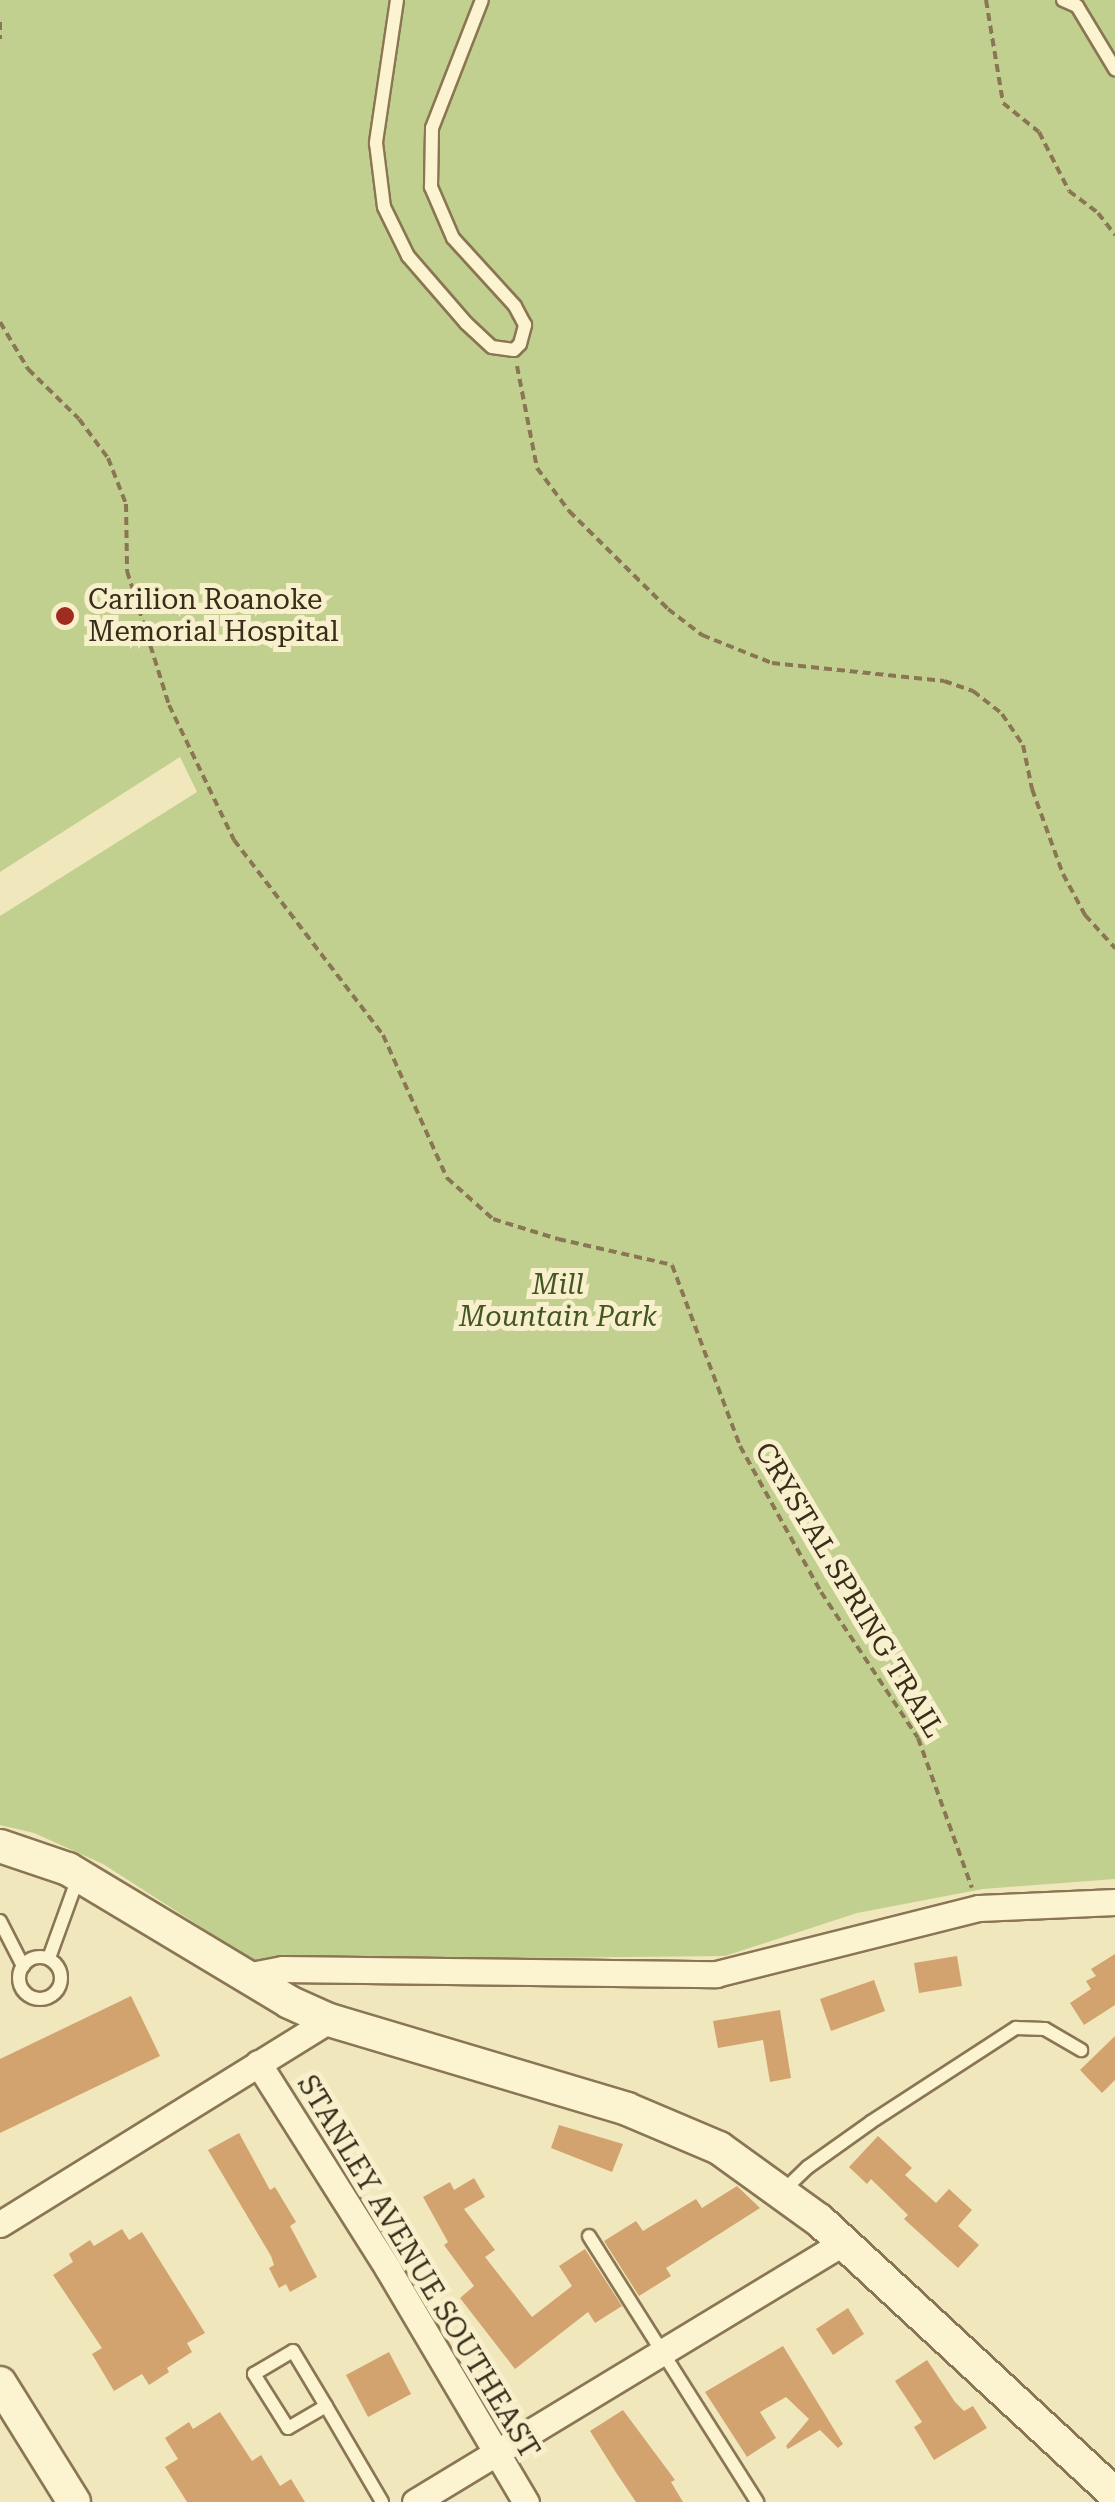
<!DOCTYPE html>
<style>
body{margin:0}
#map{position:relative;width:1115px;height:2502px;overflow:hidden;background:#f1e7bc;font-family:"Roboto Serif",serif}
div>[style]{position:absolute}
.green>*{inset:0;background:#c2d08f}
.building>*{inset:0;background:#d3a36f}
.path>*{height:4px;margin-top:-2px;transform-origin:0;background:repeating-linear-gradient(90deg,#8a7654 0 8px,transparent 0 13px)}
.roads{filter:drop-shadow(2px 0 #8a7654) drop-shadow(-2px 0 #8a7654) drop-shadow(0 2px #8a7654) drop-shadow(0 -2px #8a7654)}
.service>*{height:12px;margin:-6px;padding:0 6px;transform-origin:6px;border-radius:6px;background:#fcf3d0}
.service>.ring{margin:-6px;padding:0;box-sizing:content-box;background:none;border:12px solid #fcf3d0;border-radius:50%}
.minor>*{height:25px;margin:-12.5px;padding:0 12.5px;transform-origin:12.5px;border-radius:12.5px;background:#fcf3d0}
.tertiary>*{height:32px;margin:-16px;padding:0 16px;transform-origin:16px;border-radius:16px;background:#fcf3d0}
.dots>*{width:28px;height:28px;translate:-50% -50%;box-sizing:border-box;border:5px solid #f8f0cc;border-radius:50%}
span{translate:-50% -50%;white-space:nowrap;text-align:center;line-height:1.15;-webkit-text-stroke:10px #f8f0cc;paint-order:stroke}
.poi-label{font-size:28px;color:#382c1a}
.left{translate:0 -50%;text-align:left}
.park-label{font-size:28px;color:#43561f;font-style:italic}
.street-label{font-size:28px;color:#382c1a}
</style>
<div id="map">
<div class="green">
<i style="clip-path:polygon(0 0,1115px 0,1115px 1879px,983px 1889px,857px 1913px,725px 1956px,254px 1961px,103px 1864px,34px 1833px,0 1825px,0 916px,197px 792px,180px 757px,0 872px)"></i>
</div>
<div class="building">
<i style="clip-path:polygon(1115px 1954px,1115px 2005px,1084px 2025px,1070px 2003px,1091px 1989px,1086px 1981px,1096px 1976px,1091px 1969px)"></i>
<i style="clip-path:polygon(957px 1956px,962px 1986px,919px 1993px,914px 1963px)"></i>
<i style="clip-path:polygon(874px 1980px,885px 2011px,831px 2031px,820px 1999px)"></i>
<i style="clip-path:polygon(131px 1996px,160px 2056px,0 2133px,0 2059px)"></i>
<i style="clip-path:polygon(780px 2010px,791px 2078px,770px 2082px,763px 2040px,718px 2048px,713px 2021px)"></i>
<i style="clip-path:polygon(1115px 2036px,1115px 2080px,1102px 2093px,1080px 2070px)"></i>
<i style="clip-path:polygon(559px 2125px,623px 2144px,612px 2172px,551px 2148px)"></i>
<i style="clip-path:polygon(239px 2133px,270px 2190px,275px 2187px,296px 2222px,290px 2226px,317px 2277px,290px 2292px,286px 2284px,279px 2288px,269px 2268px,274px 2265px,271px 2256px,208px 2150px)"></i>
<i style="clip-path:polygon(878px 2136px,912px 2168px,905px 2175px,936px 2203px,949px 2189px,972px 2210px,958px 2226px,979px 2245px,958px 2268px,904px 2219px,908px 2215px,871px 2179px,867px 2184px,849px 2167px)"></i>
<i style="clip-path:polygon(474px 2178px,485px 2197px,464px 2209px,495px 2250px,485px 2257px,532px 2317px,572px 2286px,559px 2266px,585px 2249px,622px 2306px,595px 2323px,588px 2312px,515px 2369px,460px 2298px,474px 2286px,444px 2245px,448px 2242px,423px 2197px,450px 2182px,454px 2190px)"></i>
<i style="clip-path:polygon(737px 2186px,760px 2208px,666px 2268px,671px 2276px,639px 2296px,604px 2241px,636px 2221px,643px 2231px,696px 2199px,702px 2208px)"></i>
<i style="clip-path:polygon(122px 2229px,129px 2240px,142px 2232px,205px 2333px,187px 2343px,192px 2352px,167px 2368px,169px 2372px,149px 2385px,142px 2374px,114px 2391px,92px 2354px,102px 2348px,53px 2275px,73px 2262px,69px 2254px,90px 2240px,94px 2246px)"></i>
<i style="clip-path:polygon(848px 2308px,864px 2334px,833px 2355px,816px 2329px)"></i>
<i style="clip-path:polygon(783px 2346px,843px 2444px,838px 2448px,820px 2430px,788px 2449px,786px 2446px,809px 2419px,786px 2397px,760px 2412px,776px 2438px,747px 2457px,705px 2392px)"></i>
<i style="clip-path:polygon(389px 2352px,411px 2394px,368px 2417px,346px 2375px)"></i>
<i style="clip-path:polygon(927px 2360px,955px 2402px,964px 2411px,973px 2406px,987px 2428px,934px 2460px,914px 2427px,922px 2422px,895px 2381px)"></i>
<i style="clip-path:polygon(623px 2410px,675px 2480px,671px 2482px,683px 2502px,636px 2502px,617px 2474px,590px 2431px)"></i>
<i style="clip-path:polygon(220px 2412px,252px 2461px,261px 2455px,280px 2486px,291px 2479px,305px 2502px,187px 2502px,165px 2467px,178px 2459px,165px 2438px,189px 2422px,193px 2429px)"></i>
</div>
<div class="path">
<i style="left:986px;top:0;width:104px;rotate:80.6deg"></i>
<i style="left:1003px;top:103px;width:46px;rotate:38.9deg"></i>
<i style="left:1039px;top:132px;width:66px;rotate:63deg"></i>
<i style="left:1069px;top:191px;width:36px;rotate:37deg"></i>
<i style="left:1098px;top:213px;width:28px;rotate:52deg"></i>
<i style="left:0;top:22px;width:17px;rotate:90deg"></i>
<i style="left:0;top:322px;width:55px;rotate:59.2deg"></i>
<i style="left:28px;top:369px;width:71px;rotate:44.4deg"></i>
<i style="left:79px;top:419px;width:49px;rotate:53.4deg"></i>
<i style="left:108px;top:458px;width:49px;rotate:68.6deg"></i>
<i style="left:126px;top:504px;width:67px;rotate:89.1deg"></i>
<i style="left:127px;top:571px;width:140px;rotate:72.6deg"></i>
<i style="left:169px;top:705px;width:150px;rotate:64.3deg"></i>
<i style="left:234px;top:840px;width:245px;rotate:52.6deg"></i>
<i style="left:383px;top:1035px;width:157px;rotate:65.9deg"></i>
<i style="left:447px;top:1178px;width:62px;rotate:41.7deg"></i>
<i style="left:493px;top:1219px;width:68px;rotate:17.1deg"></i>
<i style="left:558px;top:1239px;width:117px;rotate:12.8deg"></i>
<i style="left:672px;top:1265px;width:193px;rotate:69.4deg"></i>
<i style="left:740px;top:1446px;width:167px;rotate:61deg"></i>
<i style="left:821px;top:1592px;width:175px;rotate:56.4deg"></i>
<i style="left:918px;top:1738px;width:159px;rotate:70.2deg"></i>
<i style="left:517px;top:366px;width:104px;rotate:78.9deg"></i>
<i style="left:537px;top:468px;width:54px;rotate:53.3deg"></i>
<i style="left:569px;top:511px;width:139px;rotate:44.7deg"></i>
<i style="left:668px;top:609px;width:43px;rotate:37.4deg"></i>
<i style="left:702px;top:635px;width:75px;rotate:21.8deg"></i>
<i style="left:772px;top:663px;width:173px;rotate:6deg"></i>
<i style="left:944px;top:681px;width:31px;rotate:19deg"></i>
<i style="left:973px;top:691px;width:37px;rotate:38deg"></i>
<i style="left:1002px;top:714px;width:37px;rotate:56deg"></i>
<i style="left:1023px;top:745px;width:45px;rotate:78.4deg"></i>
<i style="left:1032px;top:789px;width:90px;rotate:70deg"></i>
<i style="left:1063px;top:874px;width:47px;rotate:61.8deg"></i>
<i style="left:1085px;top:915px;width:45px;rotate:47.7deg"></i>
</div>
<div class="roads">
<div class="service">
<i style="left:397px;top:0;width:145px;rotate:98.4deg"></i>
<i style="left:376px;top:143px;width:64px;rotate:82.9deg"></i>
<i style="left:384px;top:207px;width:55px;rotate:63.9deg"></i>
<i style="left:408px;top:256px;width:89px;rotate:49.1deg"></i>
<i style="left:466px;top:323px;width:35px;rotate:43deg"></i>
<i style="left:492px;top:347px;width:22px;rotate:8deg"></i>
<i style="left:514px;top:350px;width:8px;rotate:-45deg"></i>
<i style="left:520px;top:344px;width:20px;rotate:-75deg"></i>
<i style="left:525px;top:325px;width:21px;rotate:-118deg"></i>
<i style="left:515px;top:306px;width:92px;rotate:-132.4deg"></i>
<i style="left:453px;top:238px;width:56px;rotate:-113.3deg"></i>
<i style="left:431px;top:187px;width:59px;rotate:-89deg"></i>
<i style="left:432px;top:128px;width:137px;rotate:-68.7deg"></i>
<i style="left:1063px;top:0;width:15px;rotate:23deg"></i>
<i style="left:1077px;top:6px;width:74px;rotate:58.9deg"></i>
<i style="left:0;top:1921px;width:51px;rotate:62.9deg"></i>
<i class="ring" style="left:19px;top:1957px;width:30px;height:30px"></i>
<i style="left:49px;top:1958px;width:85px;rotate:-70.1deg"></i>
<i style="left:783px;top:2191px;width:35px;rotate:-44deg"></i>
<i style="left:808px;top:2167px;width:77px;rotate:-35.5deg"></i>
<i style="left:871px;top:2122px;width:173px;rotate:-33deg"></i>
<i style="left:1016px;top:2028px;width:29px;rotate:2deg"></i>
<i style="left:1045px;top:2029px;width:42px;rotate:30.3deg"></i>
<i style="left:589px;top:2236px;width:315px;rotate:57.7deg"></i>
<i style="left:326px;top:2406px;width:44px;rotate:149.9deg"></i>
<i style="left:288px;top:2428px;width:64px;rotate:-122.2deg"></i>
<i style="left:254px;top:2374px;width:45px;rotate:-30.5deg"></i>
<i style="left:293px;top:2351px;width:64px;rotate:59deg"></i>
<i style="left:326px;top:2406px;width:111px;rotate:59.7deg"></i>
</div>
<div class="minor">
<i style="left:246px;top:1976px;width:37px;rotate:-11deg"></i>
<i style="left:282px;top:1969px;width:434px;rotate:0.7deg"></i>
<i style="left:716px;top:1974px;width:271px;rotate:-14.1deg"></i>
<i style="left:979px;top:1908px;width:136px;rotate:-2.5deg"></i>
<i style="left:258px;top:2063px;width:244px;rotate:57.7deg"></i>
<i style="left:388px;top:2269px;width:271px;rotate:59.4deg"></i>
<i style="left:0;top:2224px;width:387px;rotate:-31.8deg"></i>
<i style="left:415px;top:2502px;width:502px;rotate:-31.22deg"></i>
</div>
<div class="tertiary">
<i style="left:0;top:1846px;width:72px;rotate:18.7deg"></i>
<i style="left:68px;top:1869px;width:258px;rotate:31deg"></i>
<i style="left:289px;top:2002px;width:44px;rotate:24.2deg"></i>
<i style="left:329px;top:2020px;width:311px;rotate:16.6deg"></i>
<i style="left:627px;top:2109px;width:100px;rotate:23deg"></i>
<i style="left:719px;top:2148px;width:123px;rotate:35.8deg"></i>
<i style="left:819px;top:2220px;width:403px;rotate:42.8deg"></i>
<i style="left:0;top:2383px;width:140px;rotate:58.1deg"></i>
</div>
</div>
<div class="dots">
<i style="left:65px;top:616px;background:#9e2c1f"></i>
</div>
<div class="poi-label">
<span class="left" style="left:88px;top:616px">Carilion Roanoke<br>Memorial Hospital</span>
</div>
<div class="park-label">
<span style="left:558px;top:1301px">Mill<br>Mountain Park</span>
</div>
<div class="street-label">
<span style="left:849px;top:1590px;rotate:59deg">CRYSTAL SPRING TRAIL</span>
<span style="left:418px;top:2267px;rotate:59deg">STANLEY AVENUE SOUTHEAST</span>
</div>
</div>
